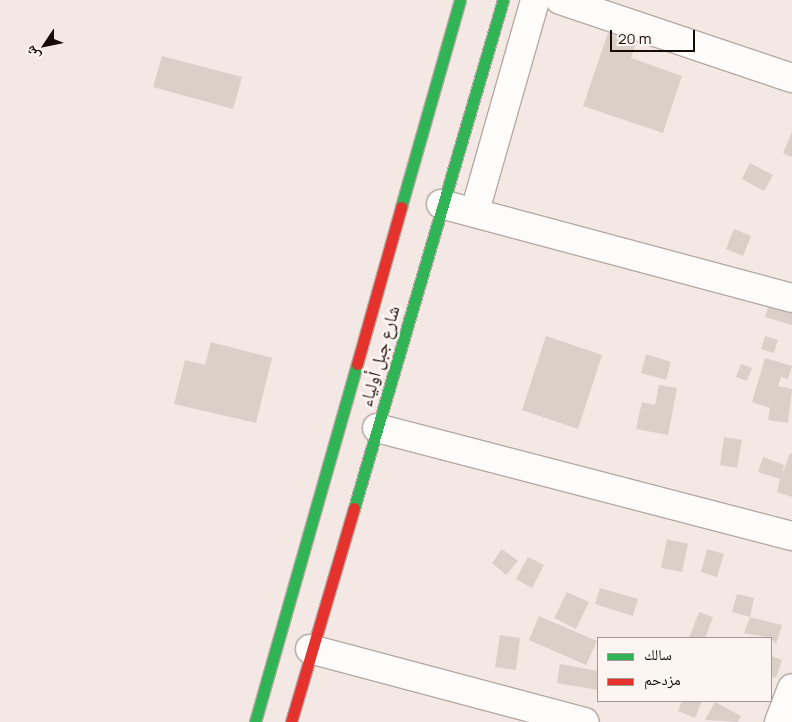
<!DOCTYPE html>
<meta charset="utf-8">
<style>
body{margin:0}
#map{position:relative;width:792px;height:722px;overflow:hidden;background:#f3e8e3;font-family:Manrope,"Noto Naskh Arabic",sans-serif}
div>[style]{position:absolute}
.building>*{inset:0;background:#dad0c8}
.roads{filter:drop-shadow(1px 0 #b5aaa5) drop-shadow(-1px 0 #b5aaa5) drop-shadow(0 1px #b5aaa5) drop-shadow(0 -1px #b5aaa5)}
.street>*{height:28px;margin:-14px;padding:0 14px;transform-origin:14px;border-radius:14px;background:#fdfcfb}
.fast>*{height:11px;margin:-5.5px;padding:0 5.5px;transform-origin:5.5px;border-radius:5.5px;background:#30b455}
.jam>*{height:11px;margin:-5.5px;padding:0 5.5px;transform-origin:5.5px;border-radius:5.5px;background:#e5322d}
span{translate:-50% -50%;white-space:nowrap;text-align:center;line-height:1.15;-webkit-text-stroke:5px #fdf5f2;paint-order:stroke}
.street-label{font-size:18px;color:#170b07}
.legend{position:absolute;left:597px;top:637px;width:175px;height:65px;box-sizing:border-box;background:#fdf5f2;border:1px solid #a19794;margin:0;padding:6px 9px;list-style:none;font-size:15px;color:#170b07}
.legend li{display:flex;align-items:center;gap:10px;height:25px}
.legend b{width:25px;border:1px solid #a19794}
.north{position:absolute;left:20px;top:20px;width:50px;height:50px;-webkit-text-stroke:4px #fdf5f2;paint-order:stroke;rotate:236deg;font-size:14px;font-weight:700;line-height:20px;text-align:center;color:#170b07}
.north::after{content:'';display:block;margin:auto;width:18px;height:22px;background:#170b07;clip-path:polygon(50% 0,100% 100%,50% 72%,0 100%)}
.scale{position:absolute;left:610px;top:30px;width:85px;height:22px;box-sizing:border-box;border:2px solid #170b07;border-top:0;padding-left:6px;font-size:15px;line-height:18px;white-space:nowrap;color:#170b07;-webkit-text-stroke:4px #fdf5f2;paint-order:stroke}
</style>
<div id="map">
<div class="building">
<i style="clip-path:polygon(608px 33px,636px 42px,631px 58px,682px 76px,663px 133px,583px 106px)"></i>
<i style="clip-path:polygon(162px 56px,242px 77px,233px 109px,153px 87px)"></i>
<i style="clip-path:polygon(792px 132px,792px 157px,783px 153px)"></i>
<i style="clip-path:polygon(750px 163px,773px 175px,764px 191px,742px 179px)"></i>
<i style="clip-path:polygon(734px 229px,751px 236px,743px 256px,726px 249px)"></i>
<i style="clip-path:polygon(770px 300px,792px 306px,792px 325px,765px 317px)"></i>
<i style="clip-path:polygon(546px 336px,602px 355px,578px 429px,522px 410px)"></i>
<i style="clip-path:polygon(765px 336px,778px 340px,774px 353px,761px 349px)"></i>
<i style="clip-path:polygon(211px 342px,272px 358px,256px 423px,174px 404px,185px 360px,205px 365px)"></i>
<i style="clip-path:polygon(646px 354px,671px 362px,666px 380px,641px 373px)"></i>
<i style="clip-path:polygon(765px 358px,792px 366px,788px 379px,781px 377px,778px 386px,792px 389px,788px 423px,768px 420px,770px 408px,752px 402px)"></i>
<i style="clip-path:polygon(741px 364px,752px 368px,747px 381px,736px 377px)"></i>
<i style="clip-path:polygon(659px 385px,677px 388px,668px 435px,636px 429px,642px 402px,655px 405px)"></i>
<i style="clip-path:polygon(724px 437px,742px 440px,737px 468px,720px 465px)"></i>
<i style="clip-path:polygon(790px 453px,792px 454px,792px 497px,777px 492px,780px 479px,758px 472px,763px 457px,784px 465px,782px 475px)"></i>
<i style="clip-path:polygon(667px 539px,688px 544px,682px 572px,661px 568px)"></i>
<i style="clip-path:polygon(502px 549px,518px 561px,506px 575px,492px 563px)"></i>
<i style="clip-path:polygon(707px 549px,724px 554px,717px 577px,701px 572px)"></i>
<i style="clip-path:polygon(528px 557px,544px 565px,532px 588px,516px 579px)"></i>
<i style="clip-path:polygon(600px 588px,638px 599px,633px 616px,595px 604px)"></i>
<i style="clip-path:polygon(567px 592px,589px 602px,576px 629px,554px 618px)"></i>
<i style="clip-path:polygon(737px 594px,754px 598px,750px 617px,732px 612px)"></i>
<i style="clip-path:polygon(699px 612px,713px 617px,707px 633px,705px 638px,689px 638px)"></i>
<i style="clip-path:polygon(539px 616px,597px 641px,586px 665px,529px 640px)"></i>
<i style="clip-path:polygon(750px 617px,782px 625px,776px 644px,771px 638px,744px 633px)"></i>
<i style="clip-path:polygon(500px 635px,520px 638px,516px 670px,495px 667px)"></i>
<i style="clip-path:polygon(771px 656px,782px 660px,776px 678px,771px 676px)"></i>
<i style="clip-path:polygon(560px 664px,598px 671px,598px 690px,557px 683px)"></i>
<i style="clip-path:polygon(682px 701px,702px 701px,695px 718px,678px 711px)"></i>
<i style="clip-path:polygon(715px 702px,741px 716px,738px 722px,705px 720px)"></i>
</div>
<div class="roads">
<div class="street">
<i style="left:560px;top:0;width:245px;rotate:18.6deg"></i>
<i style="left:441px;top:204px;width:363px;rotate:15deg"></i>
<i style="left:475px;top:211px;width:219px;rotate:-74.1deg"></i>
<i style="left:377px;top:428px;width:429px;rotate:14.6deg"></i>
<i style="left:310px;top:649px;width:284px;rotate:14.9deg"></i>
<i style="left:779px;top:722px;width:36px;rotate:-69deg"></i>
</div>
<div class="fast">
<i style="left:401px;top:207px;width:215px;rotate:-74.1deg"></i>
<i style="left:354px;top:508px;width:529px;rotate:-73.65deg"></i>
<i style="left:255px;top:722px;width:372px;rotate:-74.1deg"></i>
</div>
<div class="jam">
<i style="left:357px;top:364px;width:163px;rotate:-74.3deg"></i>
<i style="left:291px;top:722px;width:223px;rotate:-73.6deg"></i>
</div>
</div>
<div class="street-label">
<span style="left:379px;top:356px;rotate:-74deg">شارع جبل أولياء</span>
</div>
<ul class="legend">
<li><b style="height:6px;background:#30b455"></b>سالك</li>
<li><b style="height:6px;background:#e5322d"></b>مزدحم</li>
</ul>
<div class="north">ش</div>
<div class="scale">20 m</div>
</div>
